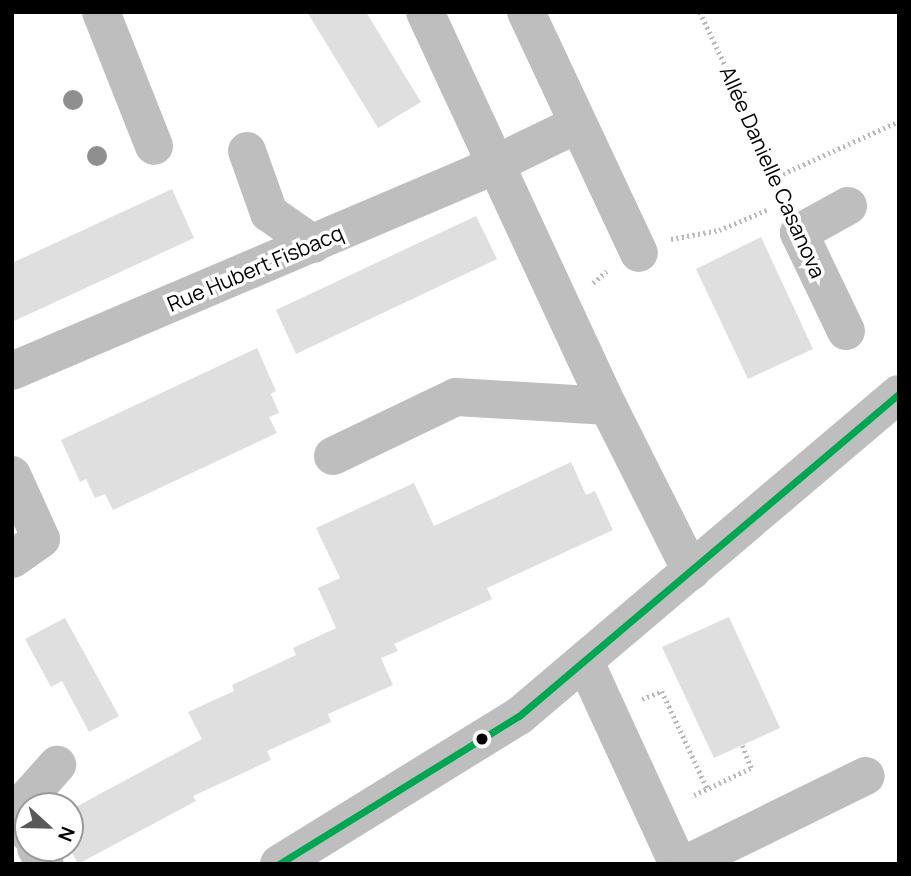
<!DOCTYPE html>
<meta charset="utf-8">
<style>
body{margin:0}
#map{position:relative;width:911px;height:876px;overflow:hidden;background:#fff;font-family:Manrope,sans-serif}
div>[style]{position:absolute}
.building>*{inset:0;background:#dfdfdf}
.path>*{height:4.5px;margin-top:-2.25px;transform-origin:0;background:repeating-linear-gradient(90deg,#b9b9b9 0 2px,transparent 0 5.5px)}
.minor>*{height:38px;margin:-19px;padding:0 19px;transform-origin:19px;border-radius:19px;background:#bebebe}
.bus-1>*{height:7px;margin:-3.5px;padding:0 3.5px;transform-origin:3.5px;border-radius:3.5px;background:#00a651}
.trees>*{width:20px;height:20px;margin:-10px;border-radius:50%;background:#8f8f8f}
.dots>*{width:19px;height:19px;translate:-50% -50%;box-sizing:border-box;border:4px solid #fff;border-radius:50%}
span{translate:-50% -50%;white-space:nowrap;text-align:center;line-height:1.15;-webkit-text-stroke:7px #fff;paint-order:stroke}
.street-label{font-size:21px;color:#000}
.frame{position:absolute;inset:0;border:14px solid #000;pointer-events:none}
.north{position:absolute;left:14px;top:792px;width:70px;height:70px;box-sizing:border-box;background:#fff;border:2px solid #999;border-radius:50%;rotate:112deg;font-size:19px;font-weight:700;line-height:28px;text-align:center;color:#000}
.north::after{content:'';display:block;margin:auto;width:24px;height:32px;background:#595959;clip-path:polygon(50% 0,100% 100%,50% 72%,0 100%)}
</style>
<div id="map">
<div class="building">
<i style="clip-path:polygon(307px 12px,366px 12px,421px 102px,378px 128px)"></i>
<i style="clip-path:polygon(172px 189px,194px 238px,12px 322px,12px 263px)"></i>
<i style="clip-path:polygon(476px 216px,497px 259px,296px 354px,276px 310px)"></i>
<i style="clip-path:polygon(761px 237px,813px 349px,748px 379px,696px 269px)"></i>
<i style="clip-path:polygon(257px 348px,276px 391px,271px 394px,279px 413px,269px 417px,277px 433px,113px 510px,105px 494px,95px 498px,86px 479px,80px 482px,61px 440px)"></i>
<i style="clip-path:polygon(571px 462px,586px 495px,595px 491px,613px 530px,487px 588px,492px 599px,394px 644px,398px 651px,381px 658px,393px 685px,328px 714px,331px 722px,267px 751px,271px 760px,193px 796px,196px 801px,78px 864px,70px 849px,70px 810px,202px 739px,188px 712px,234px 691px,232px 685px,296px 655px,293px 648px,336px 628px,318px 588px,340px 578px,316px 528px,414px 483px,434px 526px)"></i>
<i style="clip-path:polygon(729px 617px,780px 728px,714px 758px,662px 647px)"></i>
<i style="clip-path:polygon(65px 618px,119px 716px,89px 732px,62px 681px,51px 687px,25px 639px)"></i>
</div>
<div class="path">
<i style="left:700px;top:12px;width:206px;rotate:64.7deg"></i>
<i style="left:778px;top:176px;width:133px;rotate:-24.4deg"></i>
<i style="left:671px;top:239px;width:49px;rotate:-10.6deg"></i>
<i style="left:719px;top:230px;width:54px;rotate:-22.8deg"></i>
<i style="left:593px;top:283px;width:18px;rotate:-41deg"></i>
<i style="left:642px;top:699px;width:22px;rotate:-22deg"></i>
<i style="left:662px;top:691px;width:107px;rotate:65.1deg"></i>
<i style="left:694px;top:795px;width:63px;rotate:-25.3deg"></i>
<i style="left:751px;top:768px;width:24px;rotate:-112deg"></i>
</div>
<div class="minor">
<i style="left:101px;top:12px;width:144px;rotate:68.4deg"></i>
<i style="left:425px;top:12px;width:434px;rotate:65.1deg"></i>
<i style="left:608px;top:406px;width:185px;rotate:63.3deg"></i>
<i style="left:526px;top:12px;width:266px;rotate:64.9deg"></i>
<i style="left:247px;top:151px;width:66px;rotate:70.5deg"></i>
<i style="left:269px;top:213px;width:54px;rotate:35.2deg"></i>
<i style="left:846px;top:331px;width:109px;rotate:-115.6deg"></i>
<i style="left:799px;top:233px;width:56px;rotate:-28.9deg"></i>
<i style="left:12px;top:371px;width:505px;rotate:-23.06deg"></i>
<i style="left:477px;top:173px;width:112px;rotate:-25.9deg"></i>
<i style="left:333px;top:456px;width:136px;rotate:-25.6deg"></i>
<i style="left:456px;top:397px;width:152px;rotate:3.4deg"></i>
<i style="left:12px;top:475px;width:70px;rotate:65.6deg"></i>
<i style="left:41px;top:539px;width:35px;rotate:145deg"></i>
<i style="left:585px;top:662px;width:222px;rotate:65.3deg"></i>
<i style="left:28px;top:833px;width:25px;rotate:-119deg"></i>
<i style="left:16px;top:811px;width:62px;rotate:-48.3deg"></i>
<i style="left:36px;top:848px;width:18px;rotate:61deg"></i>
<i style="left:279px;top:864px;width:282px;rotate:-31.7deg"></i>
<i style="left:519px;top:716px;width:498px;rotate:-40.3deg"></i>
<i style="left:686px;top:864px;width:200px;rotate:-26.1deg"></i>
</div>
<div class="bus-1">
<i style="left:279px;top:864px;width:282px;rotate:-31.7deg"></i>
<i style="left:519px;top:716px;width:498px;rotate:-40.3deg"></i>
</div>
<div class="trees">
<i style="left:73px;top:100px"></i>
<i style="left:97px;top:156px"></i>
</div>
<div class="dots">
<i style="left:482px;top:739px;background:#000"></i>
</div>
<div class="street-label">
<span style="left:773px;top:172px;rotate:66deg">Allée Danielle Casanova</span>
<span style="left:255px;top:268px;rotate:-23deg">Rue Hubert Fisbacq</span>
</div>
<div class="frame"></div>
<div class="north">N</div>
</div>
